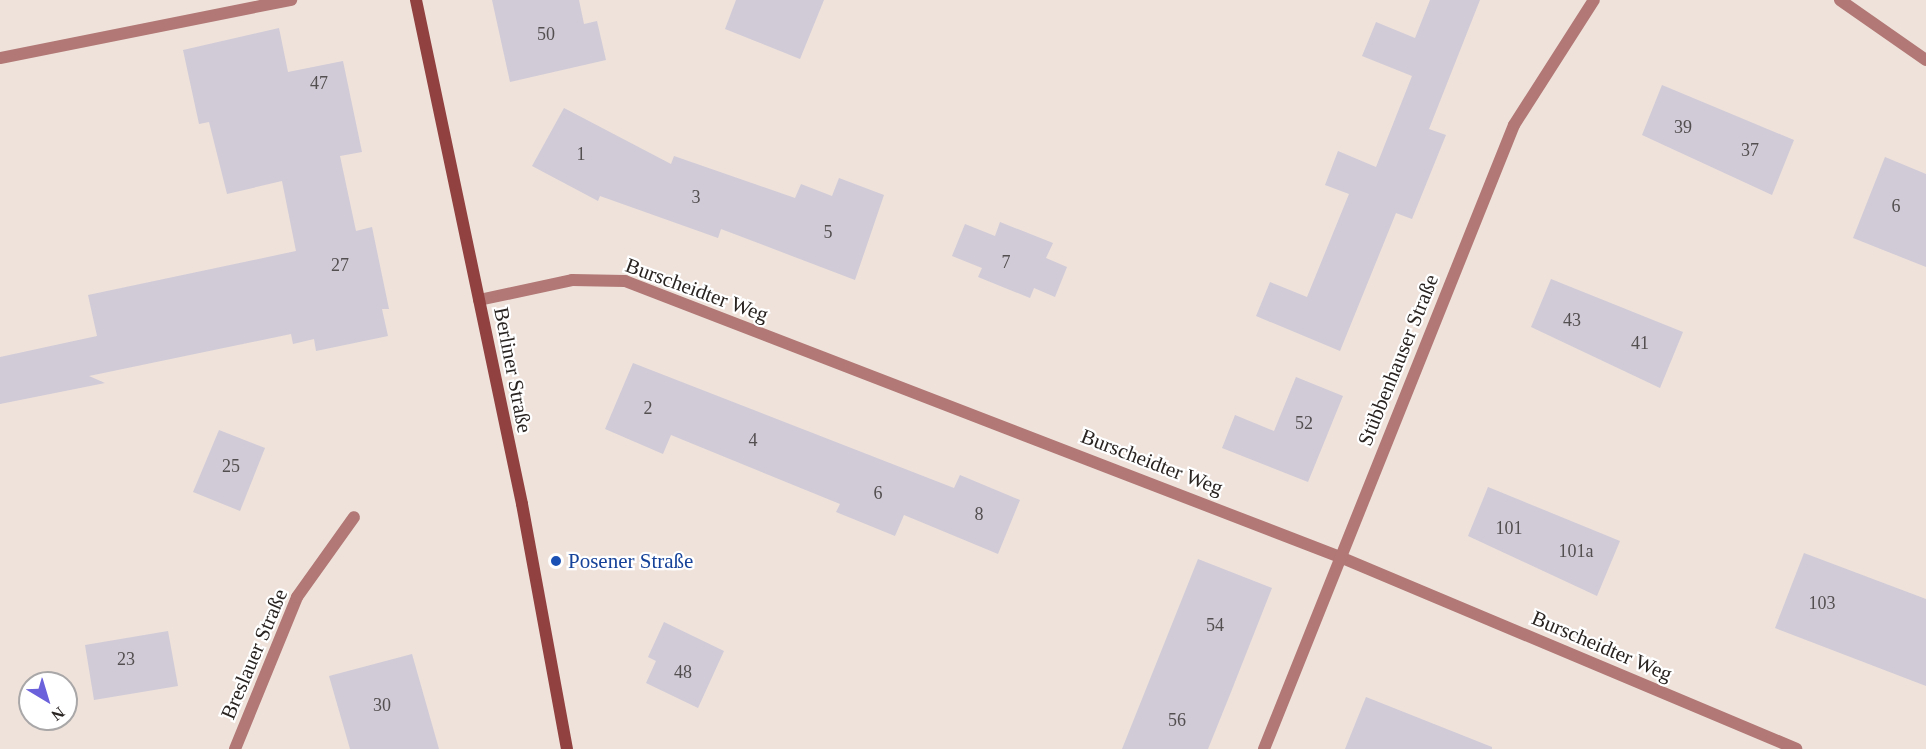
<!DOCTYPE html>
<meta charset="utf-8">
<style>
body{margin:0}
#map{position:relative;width:1926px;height:749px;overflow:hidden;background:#efe2db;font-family:"Times New Roman",serif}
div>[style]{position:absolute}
.building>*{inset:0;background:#d0cbd7}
.lane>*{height:12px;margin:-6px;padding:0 6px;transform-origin:6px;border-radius:6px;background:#b17875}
.street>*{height:12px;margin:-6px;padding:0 6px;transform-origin:6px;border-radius:6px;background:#b17875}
.secondary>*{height:12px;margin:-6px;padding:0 6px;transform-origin:6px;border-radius:6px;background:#914240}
.dots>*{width:16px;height:16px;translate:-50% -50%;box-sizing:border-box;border:3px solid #fff;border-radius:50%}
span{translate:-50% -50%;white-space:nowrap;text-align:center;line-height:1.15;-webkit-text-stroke:4.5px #fff;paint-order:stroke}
.number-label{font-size:18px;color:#534e4f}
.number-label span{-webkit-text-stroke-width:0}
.street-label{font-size:21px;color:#292422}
.transit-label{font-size:21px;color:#164399}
.left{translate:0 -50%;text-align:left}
.north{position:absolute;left:18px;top:671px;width:60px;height:60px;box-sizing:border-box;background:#fff;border:2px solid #a9a7a7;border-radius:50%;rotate:142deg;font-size:16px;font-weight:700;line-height:24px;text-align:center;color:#292422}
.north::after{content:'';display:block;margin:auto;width:21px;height:27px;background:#6b61db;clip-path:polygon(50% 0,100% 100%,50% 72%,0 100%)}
</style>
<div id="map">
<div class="building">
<i style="clip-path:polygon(492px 0,579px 0,584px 24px,597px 21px,606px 60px,510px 82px)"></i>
<i style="clip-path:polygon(736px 0,824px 0,800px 59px,725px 29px)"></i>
<i style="clip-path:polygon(1430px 0,1480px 0,1429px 129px,1446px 135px,1412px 219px,1396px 213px,1340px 351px,1256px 316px,1270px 282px,1307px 297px,1349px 194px,1325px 185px,1338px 151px,1376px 167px,1412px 76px,1362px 56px,1376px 22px,1415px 38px)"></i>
<i style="clip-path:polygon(279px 28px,288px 72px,343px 61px,362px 152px,340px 156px,356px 231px,372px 227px,389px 309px,382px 309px,388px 336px,316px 351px,314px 339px,293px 344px,291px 334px,89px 376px,105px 383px,0 404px,0 357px,97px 336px,88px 295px,296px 251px,282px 181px,227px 194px,209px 122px,199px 124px,183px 50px)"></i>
<i style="clip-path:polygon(1662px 85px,1794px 140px,1772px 195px,1642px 135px)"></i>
<i style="clip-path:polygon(564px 108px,671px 164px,674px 156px,795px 198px,801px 184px,832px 196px,839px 178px,884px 195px,855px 280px,721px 229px,718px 238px,600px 196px,598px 201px,532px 166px)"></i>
<i style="clip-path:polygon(1885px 157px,1926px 174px,1926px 267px,1853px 238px)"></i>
<i style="clip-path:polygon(1000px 222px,1053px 243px,1046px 258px,1067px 267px,1055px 297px,1034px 288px,1030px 298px,978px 277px,982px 268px,952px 256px,965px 224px,995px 236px)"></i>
<i style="clip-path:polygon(1551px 279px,1683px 332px,1660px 388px,1531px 327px)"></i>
<i style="clip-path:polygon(633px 363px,954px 488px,960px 475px,1020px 500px,998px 554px,904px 515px,895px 536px,836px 512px,840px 504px,671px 435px,663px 454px,605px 429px)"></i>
<i style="clip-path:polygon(1296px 377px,1343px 396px,1308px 482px,1222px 448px,1235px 415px,1274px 431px)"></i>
<i style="clip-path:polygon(219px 430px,265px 448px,240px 511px,193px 492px)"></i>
<i style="clip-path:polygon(1488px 487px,1620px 541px,1597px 596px,1468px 536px)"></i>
<i style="clip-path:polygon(1804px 553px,1926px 599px,1926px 686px,1775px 628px)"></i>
<i style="clip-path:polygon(1198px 559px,1272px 588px,1231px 692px,1208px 749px,1122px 749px)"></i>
<i style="clip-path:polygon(664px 622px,724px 651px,698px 708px,646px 683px,656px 661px,648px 657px)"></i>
<i style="clip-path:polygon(168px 631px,178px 686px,94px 700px,85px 645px)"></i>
<i style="clip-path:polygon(412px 654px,439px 749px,350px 749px,329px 676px)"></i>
<i style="clip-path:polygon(1366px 697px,1492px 747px,1492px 749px,1345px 749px)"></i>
</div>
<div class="lane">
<i style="left:0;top:58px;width:297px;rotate:-11.3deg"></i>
</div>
<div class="street">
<i style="left:1840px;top:0;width:105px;rotate:34.9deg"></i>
<i style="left:479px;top:300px;width:95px;rotate:-12.1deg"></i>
<i style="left:572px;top:280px;width:53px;rotate:1.1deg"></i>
<i style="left:625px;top:281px;width:766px;rotate:21.11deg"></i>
<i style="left:1340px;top:557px;width:495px;rotate:22.8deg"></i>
<i style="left:235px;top:749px;width:164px;rotate:-67.8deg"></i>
<i style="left:297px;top:597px;width:98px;rotate:-54.5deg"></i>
<i style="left:1264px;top:749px;width:672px;rotate:-68.17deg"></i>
<i style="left:1514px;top:125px;width:148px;rotate:-57.4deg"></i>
</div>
<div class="secondary">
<i style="left:416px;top:0;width:515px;rotate:78.12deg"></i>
<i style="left:522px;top:504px;width:249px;rotate:79.6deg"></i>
</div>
<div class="dots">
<i style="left:556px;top:561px;background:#1a4fb4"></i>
</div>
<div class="number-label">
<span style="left:546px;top:34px">50</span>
<span style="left:319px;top:83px">47</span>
<span style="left:1683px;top:127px">39</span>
<span style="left:1750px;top:150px">37</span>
<span style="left:581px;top:154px">1</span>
<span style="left:696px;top:197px">3</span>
<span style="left:1896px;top:206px">6</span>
<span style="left:828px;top:232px">5</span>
<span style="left:1006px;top:262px">7</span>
<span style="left:340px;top:265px">27</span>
<span style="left:1572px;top:320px">43</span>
<span style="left:1640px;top:343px">41</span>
<span style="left:648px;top:408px">2</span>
<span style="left:1304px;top:423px">52</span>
<span style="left:753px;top:440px">4</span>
<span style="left:231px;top:466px">25</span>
<span style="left:878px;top:493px">6</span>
<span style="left:979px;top:514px">8</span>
<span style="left:1509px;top:528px">101</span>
<span style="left:1576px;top:551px">101a</span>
<span style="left:1822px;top:603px">103</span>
<span style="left:1215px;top:625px">54</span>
<span style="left:126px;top:659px">23</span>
<span style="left:683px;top:672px">48</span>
<span style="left:382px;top:705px">30</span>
<span style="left:1177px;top:720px">56</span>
</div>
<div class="street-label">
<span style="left:697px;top:290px;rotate:20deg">Burscheidter Weg</span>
<span style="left:1398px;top:360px;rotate:-68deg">Stübbenhauser Straße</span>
<span style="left:513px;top:370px;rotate:79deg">Berliner Straße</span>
<span style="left:1152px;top:462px;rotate:21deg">Burscheidter Weg</span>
<span style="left:1602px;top:646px;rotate:23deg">Burscheidter Weg</span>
<span style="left:254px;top:654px;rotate:-67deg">Breslauer Straße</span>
</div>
<div class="transit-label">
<span class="left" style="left:568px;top:561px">Posener Straße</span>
</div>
<div class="north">N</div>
</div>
